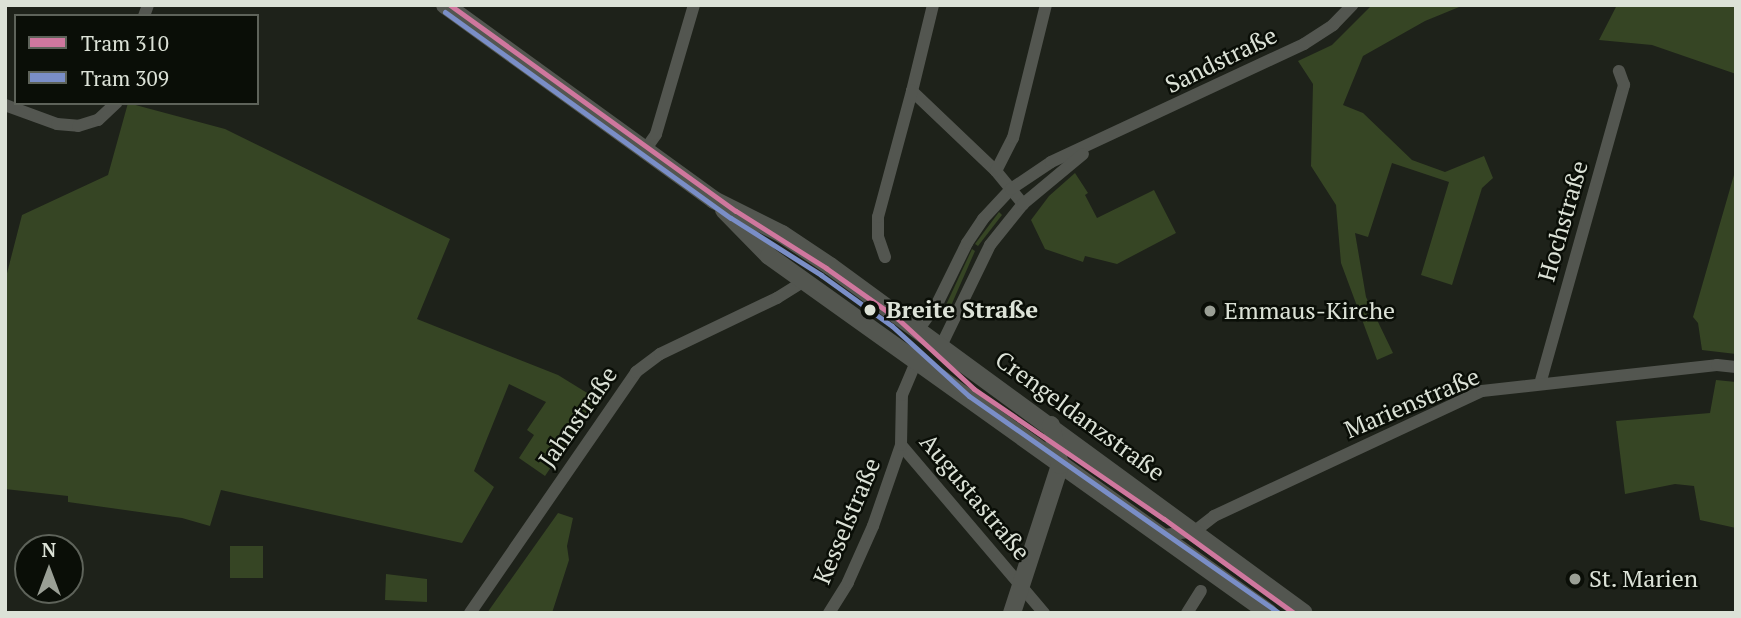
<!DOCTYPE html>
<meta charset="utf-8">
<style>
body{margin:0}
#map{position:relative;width:1741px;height:618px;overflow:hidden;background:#1e221a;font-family:"PT Serif",serif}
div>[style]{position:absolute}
.green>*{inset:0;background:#364524}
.street>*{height:12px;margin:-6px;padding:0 6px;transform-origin:6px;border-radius:6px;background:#535650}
.secondary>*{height:18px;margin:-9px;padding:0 9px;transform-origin:9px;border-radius:9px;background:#535650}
.tram-1>*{height:5px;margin:-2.5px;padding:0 2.5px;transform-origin:2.5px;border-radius:2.5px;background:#cf779e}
.tram-2>*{height:5px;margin:-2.5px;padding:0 2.5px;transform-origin:2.5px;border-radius:2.5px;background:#7a8ec7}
.dots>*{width:19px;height:19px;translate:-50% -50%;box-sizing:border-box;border:4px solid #0a0e07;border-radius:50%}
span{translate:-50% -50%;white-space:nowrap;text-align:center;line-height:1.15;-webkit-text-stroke:5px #0a0e07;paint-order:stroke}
.street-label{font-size:24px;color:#dce2d7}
.stop-label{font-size:24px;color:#dce2d7;font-weight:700}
.left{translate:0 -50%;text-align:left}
.poi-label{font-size:24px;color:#dce2d7}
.frame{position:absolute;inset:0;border:7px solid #dce2d7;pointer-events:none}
.legend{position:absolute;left:14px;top:14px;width:245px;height:91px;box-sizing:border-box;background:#0a0e07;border:2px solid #5e635a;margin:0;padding:9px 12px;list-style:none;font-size:21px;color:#dce2d7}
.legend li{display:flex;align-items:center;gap:14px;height:35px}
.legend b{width:35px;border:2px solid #5e635a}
.north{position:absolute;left:14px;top:534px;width:70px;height:70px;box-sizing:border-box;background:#0a0e07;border:2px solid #5e635a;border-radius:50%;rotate:0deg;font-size:19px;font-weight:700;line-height:28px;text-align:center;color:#dce2d7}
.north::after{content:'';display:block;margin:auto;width:24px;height:32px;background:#9a9f95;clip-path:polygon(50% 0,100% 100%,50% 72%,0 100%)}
</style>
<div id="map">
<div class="green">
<i style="clip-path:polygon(1372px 5px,1464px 5px,1425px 21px,1363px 56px,1343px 105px,1363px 113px,1412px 160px,1445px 172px,1484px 156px,1493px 178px,1482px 188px,1452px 285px,1421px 275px,1449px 182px,1392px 163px,1368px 237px,1355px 233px,1366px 297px,1393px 353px,1377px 360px,1341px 263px,1336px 205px,1311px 166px,1313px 84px,1298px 61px,1332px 45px)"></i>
<i style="clip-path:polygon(1617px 5px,1736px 5px,1736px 74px,1652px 45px,1599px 40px)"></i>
<i style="clip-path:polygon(128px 103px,225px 129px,450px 239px,417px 319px,558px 375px,597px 399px,545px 476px,519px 458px,534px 435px,527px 430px,546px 402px,509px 384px,474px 471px,494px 487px,462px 543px,221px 490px,210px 526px,182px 518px,68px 502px,68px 496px,5px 489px,5px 281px,22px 215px,108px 175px)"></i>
<i style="clip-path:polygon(1736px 168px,1736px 354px,1702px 350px,1698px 323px,1693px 317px)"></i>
<i style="clip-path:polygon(1075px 173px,1088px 193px,1085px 195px,1097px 218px,1154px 190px,1176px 233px,1117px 264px,1085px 256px,1083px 262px,1045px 249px,1031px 220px,1049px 196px)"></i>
<i style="clip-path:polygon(999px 212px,1002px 215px,978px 246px,975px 244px)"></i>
<i style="clip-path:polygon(972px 249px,975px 251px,950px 308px,946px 305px)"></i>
<i style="clip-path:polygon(1716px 380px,1736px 382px,1736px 528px,1700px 520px,1694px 486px,1675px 484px,1625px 494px,1616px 421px,1710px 413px)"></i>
<i style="clip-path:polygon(558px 513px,573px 518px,567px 546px,569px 560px,552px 613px,487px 613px)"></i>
<i style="clip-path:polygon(230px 546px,263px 546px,263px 578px,230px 578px)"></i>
<i style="clip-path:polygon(386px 574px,427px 579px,427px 602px,385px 600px)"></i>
</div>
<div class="street">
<i style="left:933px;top:5px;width:89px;rotate:103.7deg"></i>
<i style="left:912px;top:91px;width:116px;rotate:43.6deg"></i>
<i style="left:996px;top:171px;width:43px;rotate:50.7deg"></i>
<i style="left:144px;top:16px;width:12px;rotate:-70deg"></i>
<i style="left:5px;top:105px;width:55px;rotate:20.1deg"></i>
<i style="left:57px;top:124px;width:21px;rotate:5deg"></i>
<i style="left:78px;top:126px;width:21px;rotate:-17deg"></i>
<i style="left:98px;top:120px;width:25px;rotate:-43deg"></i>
<i style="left:645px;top:150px;width:19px;rotate:-55deg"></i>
<i style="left:656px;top:134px;width:134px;rotate:-73.6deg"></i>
<i style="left:996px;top:171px;width:37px;rotate:-63deg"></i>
<i style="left:1013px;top:138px;width:137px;rotate:-76.1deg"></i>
<i style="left:885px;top:257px;width:21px;rotate:-109deg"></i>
<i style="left:878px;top:237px;width:20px;rotate:-90deg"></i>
<i style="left:878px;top:217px;width:131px;rotate:-74.9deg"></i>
<i style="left:918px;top:330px;width:34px;rotate:-54deg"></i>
<i style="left:938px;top:302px;width:66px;rotate:-63.8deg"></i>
<i style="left:967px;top:243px;width:29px;rotate:-56deg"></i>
<i style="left:983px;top:219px;width:41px;rotate:-47deg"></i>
<i style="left:1011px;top:189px;width:48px;rotate:-34deg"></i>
<i style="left:1051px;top:162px;width:279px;rotate:-25deg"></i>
<i style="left:1304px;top:44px;width:35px;rotate:-33deg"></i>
<i style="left:1333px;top:25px;width:28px;rotate:-46deg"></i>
<i style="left:941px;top:346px;width:112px;rotate:-64.1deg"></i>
<i style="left:990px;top:245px;width:53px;rotate:-51.2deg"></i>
<i style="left:1023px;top:204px;width:78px;rotate:-39.8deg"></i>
<i style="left:1540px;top:384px;width:311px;rotate:-74.3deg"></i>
<i style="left:1624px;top:85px;width:15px;rotate:-110deg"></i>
<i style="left:901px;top:445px;width:221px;rotate:49.6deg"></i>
<i style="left:1164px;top:535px;width:31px;rotate:-7deg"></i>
<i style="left:1195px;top:531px;width:24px;rotate:-38deg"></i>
<i style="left:1214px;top:516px;width:296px;rotate:-25deg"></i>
<i style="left:1482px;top:391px;width:236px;rotate:-6.3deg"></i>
<i style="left:1717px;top:365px;width:19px;rotate:6deg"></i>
<i style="left:470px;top:613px;width:293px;rotate:-55.4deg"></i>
<i style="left:636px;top:372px;width:30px;rotate:-37deg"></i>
<i style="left:660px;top:354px;width:130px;rotate:-25.6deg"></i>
<i style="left:777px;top:298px;width:34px;rotate:-32deg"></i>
<i style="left:829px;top:613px;width:36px;rotate:-58deg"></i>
<i style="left:848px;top:582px;width:61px;rotate:-65.9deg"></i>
<i style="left:873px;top:526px;width:86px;rotate:-70.9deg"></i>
<i style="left:901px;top:445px;width:50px;rotate:-88.9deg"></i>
<i style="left:902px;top:395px;width:38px;rotate:-67deg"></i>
<i style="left:1187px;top:613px;width:26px;rotate:-58deg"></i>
</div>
<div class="secondary">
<i style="left:445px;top:5px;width:332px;rotate:35.9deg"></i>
<i style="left:714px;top:200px;width:76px;rotate:26.6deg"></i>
<i style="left:782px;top:234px;width:58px;rotate:33.7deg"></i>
<i style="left:830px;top:266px;width:587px;rotate:36.21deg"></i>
<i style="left:724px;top:210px;width:64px;rotate:45.6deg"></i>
<i style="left:769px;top:256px;width:614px;rotate:35.53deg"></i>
<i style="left:1012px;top:613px;width:156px;rotate:-72deg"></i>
<i style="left:1060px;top:465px;width:41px;rotate:-102.7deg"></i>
</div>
<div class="tram-1">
<i style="left:450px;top:5px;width:352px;rotate:35.8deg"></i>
<i style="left:736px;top:211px;width:107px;rotate:32.3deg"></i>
<i style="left:826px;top:268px;width:88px;rotate:35.3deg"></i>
<i style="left:898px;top:319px;width:103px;rotate:42.6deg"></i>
<i style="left:974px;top:389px;width:230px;rotate:34.4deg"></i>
<i style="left:1164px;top:519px;width:160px;rotate:35.9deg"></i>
</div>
<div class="tram-2">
<i style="left:445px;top:12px;width:352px;rotate:35.8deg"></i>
<i style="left:731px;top:218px;width:107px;rotate:32.3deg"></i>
<i style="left:821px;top:275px;width:87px;rotate:35.7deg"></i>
<i style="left:892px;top:326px;width:104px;rotate:42.3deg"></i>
<i style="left:969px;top:396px;width:378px;rotate:35deg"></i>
</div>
<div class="dots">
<i style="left:870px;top:310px;background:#dce2d7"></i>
<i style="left:1210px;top:311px;background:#9a9f95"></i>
<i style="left:1575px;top:579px;background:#9a9f95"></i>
</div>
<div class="street-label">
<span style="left:1221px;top:60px;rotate:-26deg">Sandstraße</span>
<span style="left:1563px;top:221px;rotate:-74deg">Hochstraße</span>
<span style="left:1412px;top:403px;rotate:-23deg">Marienstraße</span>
<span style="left:1080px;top:416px;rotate:36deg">Crengeldanzstraße</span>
<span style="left:578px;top:417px;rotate:-55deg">Jahnstraße</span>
<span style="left:975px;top:497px;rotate:50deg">Augustastraße</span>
<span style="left:847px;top:521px;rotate:-67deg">Kesselstraße</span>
</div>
<div class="stop-label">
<span class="left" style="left:886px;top:310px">Breite Straße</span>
</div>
<div class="poi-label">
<span class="left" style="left:1224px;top:311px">Emmaus-Kirche</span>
<span class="left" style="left:1589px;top:579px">St. Marien</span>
</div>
<div class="frame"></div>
<ul class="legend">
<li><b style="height:9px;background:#cf779e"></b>Tram 310</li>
<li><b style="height:9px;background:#7a8ec7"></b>Tram 309</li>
</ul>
<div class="north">N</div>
</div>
